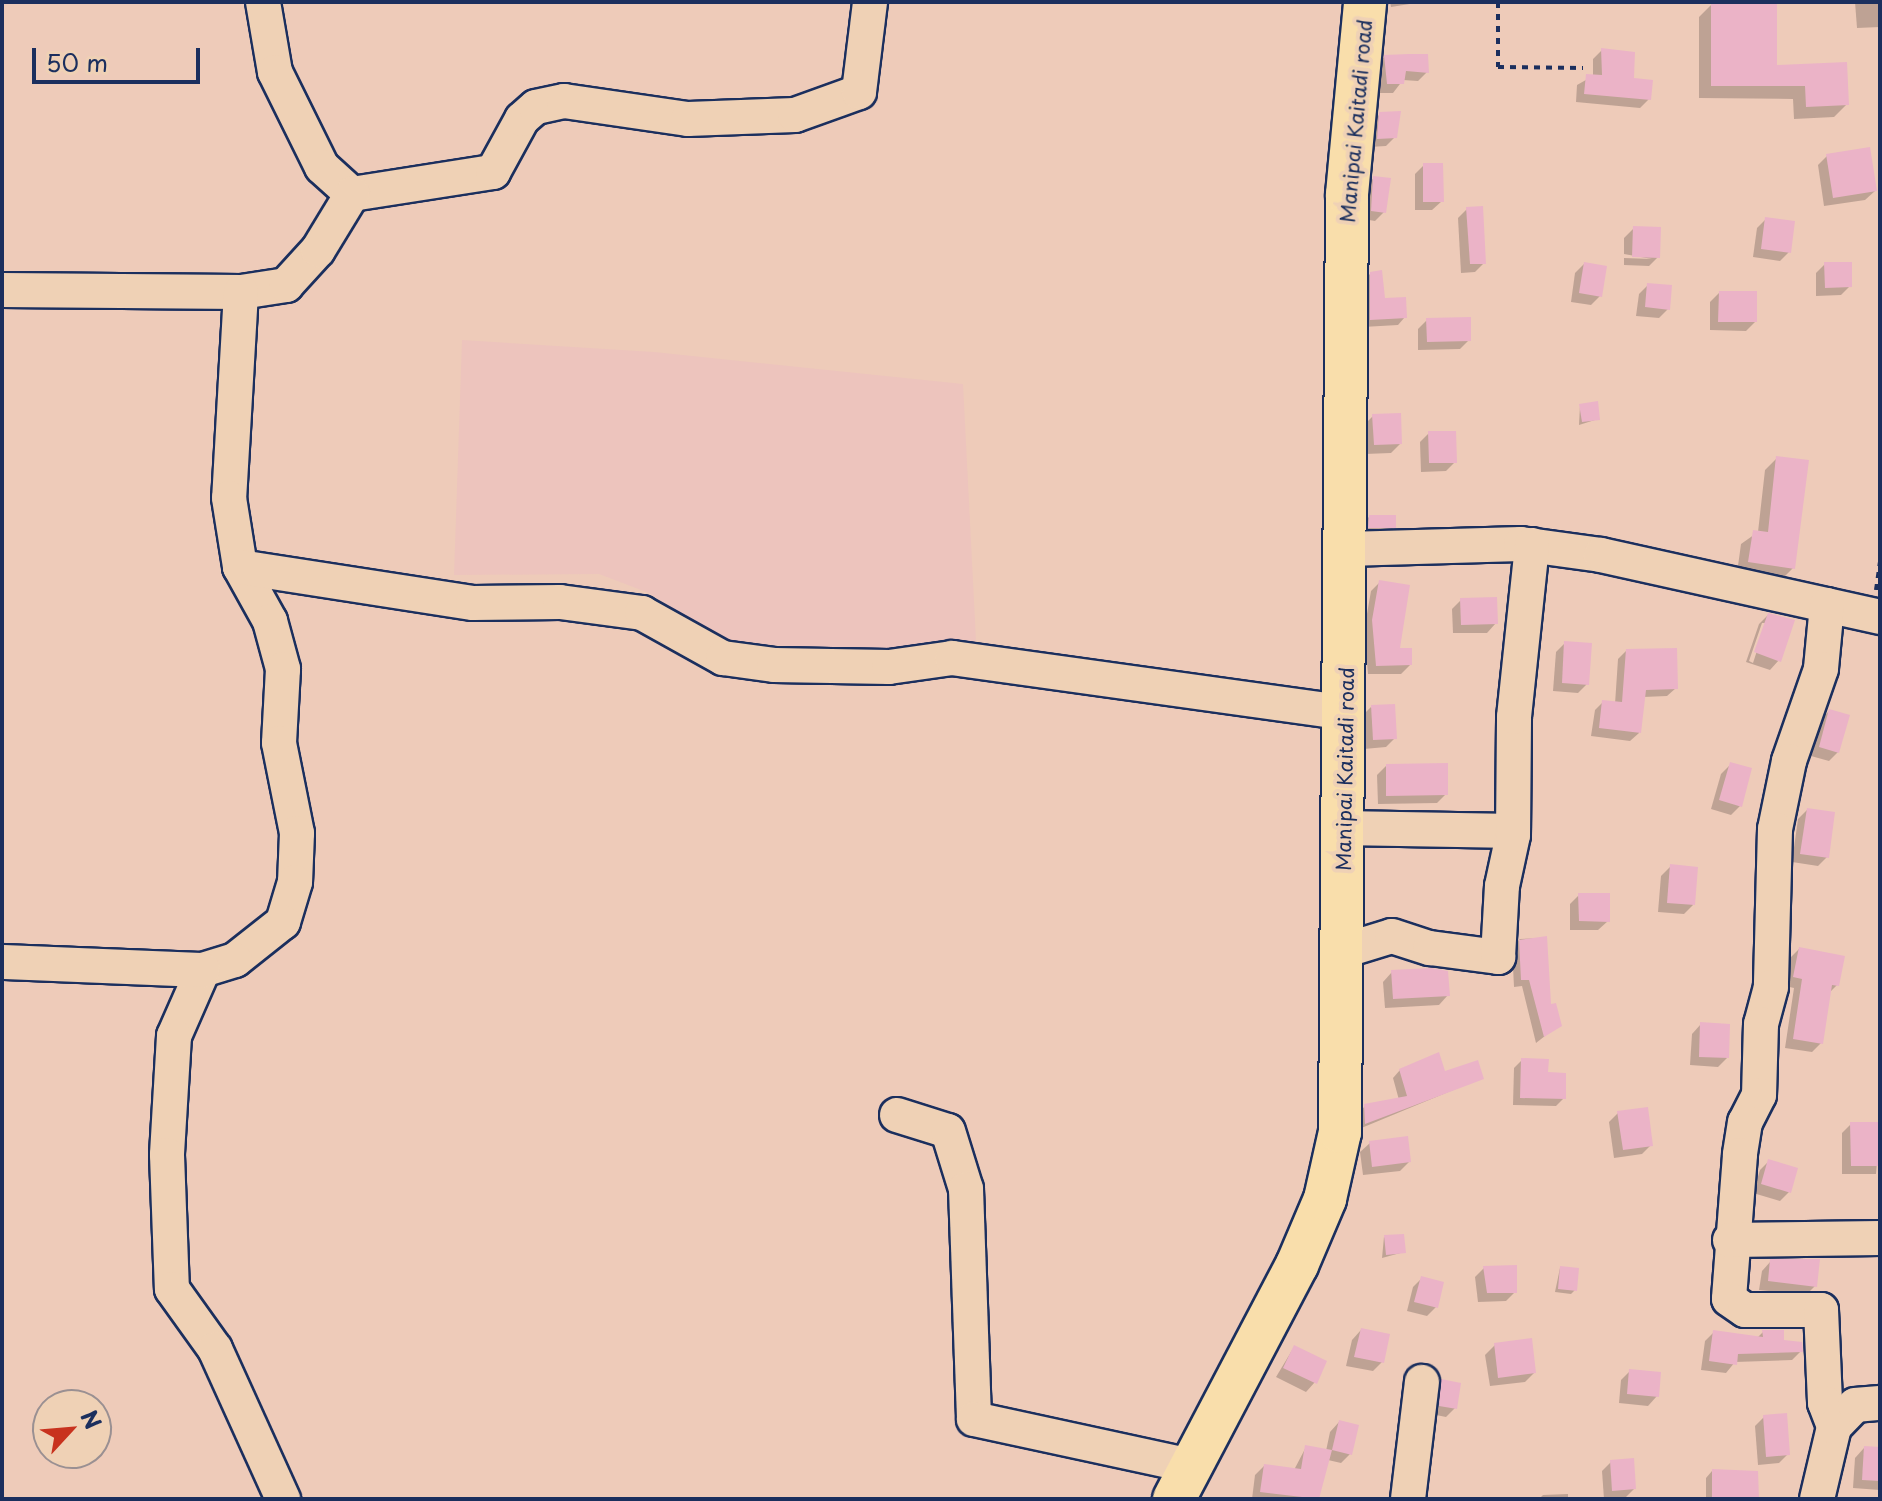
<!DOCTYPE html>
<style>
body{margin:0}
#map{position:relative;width:1882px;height:1501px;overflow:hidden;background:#eecbb9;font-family:"Playpen Sans",sans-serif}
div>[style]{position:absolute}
.built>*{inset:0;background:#edc4bd}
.shadow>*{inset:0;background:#0003}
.building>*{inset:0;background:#ebb3c7}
.path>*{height:4px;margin-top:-2px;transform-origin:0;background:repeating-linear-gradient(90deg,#1b2f5e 0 6px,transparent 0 12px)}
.roads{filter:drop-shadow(2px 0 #1b2f5e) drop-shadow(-2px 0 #1b2f5e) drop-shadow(0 2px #1b2f5e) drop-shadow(0 -2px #1b2f5e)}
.minor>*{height:34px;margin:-17px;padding:0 17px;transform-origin:17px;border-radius:17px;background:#efd1b5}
.major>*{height:42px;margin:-21px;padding:0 21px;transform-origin:21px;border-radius:21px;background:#f9deab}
span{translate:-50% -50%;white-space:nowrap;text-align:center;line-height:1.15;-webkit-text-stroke:8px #efd1b5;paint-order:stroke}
.street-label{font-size:20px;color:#1b2f5e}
.frame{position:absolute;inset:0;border:4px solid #1b2f5e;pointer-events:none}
.north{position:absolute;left:32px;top:1389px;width:80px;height:80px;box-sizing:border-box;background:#efd1b5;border:2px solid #9a9092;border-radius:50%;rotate:64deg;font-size:22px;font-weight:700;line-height:32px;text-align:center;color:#1b2f5e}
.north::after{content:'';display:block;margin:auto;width:28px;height:36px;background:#c8321e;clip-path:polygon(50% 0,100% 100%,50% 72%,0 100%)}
.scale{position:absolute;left:32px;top:48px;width:168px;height:36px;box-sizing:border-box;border:4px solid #1b2f5e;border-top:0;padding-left:10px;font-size:24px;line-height:28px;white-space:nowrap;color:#1b2f5e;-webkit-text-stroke:6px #efd1b5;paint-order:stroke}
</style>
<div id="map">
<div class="built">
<i style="clip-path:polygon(462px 340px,654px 352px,963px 384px,977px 660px,723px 641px,649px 593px,599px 574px,454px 575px)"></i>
</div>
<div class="shadow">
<i style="clip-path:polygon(1390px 2px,1422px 2px,1391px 7px)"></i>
<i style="clip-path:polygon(1855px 2px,1880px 2px,1880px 27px,1857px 28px)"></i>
<i style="clip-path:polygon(1712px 4px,1775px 67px,1847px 104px,1834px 117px,1794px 119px,1793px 99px,1699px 98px,1699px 17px)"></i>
<i style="clip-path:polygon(1602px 50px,1649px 99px,1640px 108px,1576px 102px,1577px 85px,1593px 76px,1593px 59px)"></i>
<i style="clip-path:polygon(1385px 56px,1427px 72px,1418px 81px,1403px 80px,1393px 93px,1378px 93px,1376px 66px)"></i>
<i style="clip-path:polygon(1380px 114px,1395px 137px,1386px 146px,1369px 147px,1370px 124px)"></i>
<i style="clip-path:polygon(1827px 156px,1875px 191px,1865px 200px,1824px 206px,1818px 165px)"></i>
<i style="clip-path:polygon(1424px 165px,1442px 201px,1432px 210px,1415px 210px,1415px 174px)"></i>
<i style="clip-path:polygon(1374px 178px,1384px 212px,1375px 221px,1363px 219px,1364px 187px)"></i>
<i style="clip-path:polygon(1467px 209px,1484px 263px,1475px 272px,1461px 273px,1458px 218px)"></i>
<i style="clip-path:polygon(1766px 219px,1789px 252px,1780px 261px,1753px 257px,1757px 228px)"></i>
<i style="clip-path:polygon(1634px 228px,1658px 257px,1649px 266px,1624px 265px,1624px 258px,1652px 259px,1624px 254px,1624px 238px)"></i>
<i style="clip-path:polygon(1584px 264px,1600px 296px,1591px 305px,1571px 302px,1575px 273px)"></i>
<i style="clip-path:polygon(1825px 264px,1850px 286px,1841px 295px,1816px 296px,1816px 273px)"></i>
<i style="clip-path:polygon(1371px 273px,1383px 300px,1405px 317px,1398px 325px,1363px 327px,1363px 281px)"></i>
<i style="clip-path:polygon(1648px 285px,1668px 309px,1659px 318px,1636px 316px,1639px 294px)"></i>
<i style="clip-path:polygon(1719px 293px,1755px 322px,1746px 331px,1710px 330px,1710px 302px)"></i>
<i style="clip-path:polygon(1427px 320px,1469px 340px,1460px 349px,1418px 350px,1418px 329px)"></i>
<i style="clip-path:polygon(1580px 406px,1598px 419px,1579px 425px)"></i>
<i style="clip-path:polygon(1373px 416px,1400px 444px,1391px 453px,1365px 454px,1364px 425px)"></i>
<i style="clip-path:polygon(1429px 433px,1455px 462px,1446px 471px,1421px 472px,1420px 442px)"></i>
<i style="clip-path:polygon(1777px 458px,1793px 568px,1781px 580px,1737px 573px,1741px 544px,1758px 532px,1765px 470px)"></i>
<i style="clip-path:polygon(1369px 517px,1394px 527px,1385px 536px,1360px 537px,1360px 526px)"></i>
<i style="clip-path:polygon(1380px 582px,1398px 650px,1410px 665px,1401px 674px,1368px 674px,1364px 631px,1371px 591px)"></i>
<i style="clip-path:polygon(1461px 600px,1496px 623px,1487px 633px,1453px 633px,1452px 609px)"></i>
<i style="clip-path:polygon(evenodd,1768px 615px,1779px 660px,1770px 670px,1746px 662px,1759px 624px,1768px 615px,1762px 623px,1766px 623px,1753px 663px,1749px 661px,1762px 623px)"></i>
<i style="clip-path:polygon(1565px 643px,1587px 684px,1578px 693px,1553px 691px,1556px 652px)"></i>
<i style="clip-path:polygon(1626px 651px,1676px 688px,1667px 696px,1643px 697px,1639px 733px,1630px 741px,1591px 736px,1595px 710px,1603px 702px,1615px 704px,1618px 659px)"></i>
<i style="clip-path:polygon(1371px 707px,1395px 738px,1386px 747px,1364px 749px,1362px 716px)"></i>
<i style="clip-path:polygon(1829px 711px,1838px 752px,1829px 761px,1811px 756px,1820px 721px)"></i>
<i style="clip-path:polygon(1731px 764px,1740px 806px,1731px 815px,1711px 809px,1721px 774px)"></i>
<i style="clip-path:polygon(1386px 766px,1446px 794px,1437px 803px,1378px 804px,1377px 775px)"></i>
<i style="clip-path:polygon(1807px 810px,1827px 857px,1818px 866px,1792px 862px,1798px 819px)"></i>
<i style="clip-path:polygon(1670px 867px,1693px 905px,1684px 914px,1658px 912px,1661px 876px)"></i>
<i style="clip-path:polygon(1579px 895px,1608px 921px,1598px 930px,1570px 930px,1570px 904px)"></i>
<i style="clip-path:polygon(1545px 938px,1549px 1007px,1559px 1025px,1536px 1043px,1522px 986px,1514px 987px,1512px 947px,1520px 939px)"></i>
<i style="clip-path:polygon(1799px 949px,1837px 985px,1828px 994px,1821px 1043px,1812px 1052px,1785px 1048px,1794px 988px,1785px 986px,1790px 958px)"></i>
<i style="clip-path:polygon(1392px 972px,1448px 995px,1439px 1005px,1385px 1008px,1383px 982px)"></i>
<i style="clip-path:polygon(1701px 1024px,1727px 1058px,1718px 1067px,1690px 1065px,1692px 1034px)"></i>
<i style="clip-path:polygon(1522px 1060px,1564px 1098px,1556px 1106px,1513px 1105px,1514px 1068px)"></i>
<i style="clip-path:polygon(1400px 1070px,1443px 1074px,1482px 1078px,1359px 1129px,1358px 1114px,1365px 1106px,1399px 1100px,1393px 1078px)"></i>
<i style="clip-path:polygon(1618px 1113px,1651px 1145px,1642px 1154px,1614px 1158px,1609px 1122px)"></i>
<i style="clip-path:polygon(1851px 1124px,1880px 1124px,1876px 1174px,1842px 1174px,1842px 1133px)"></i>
<i style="clip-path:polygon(1370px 1143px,1409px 1162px,1400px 1171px,1363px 1175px,1360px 1152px)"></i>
<i style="clip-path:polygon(1769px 1161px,1789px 1192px,1780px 1201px,1753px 1193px,1760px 1170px)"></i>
<i style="clip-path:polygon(1384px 1237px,1404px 1252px,1382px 1258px)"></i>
<i style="clip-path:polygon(1771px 1261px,1815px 1286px,1806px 1295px,1759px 1290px,1762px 1271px)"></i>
<i style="clip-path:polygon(1484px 1268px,1515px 1292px,1506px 1301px,1478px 1302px,1475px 1277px)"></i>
<i style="clip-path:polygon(1560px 1268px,1575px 1290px,1571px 1294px,1555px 1292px)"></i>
<i style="clip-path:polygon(1422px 1278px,1436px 1307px,1427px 1316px,1407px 1311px,1413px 1287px)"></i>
<i style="clip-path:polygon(1361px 1330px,1382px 1362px,1373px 1371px,1346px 1366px,1352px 1340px)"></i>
<i style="clip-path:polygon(1714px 1332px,1757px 1338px,1763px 1332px,1801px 1351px,1792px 1360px,1735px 1362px,1726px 1373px,1701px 1370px,1705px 1341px)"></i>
<i style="clip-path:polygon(1495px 1345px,1534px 1373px,1525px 1382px,1490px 1386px,1485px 1355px)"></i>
<i style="clip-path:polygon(1294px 1347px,1315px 1382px,1306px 1392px,1276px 1377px)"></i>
<i style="clip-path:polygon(1630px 1371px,1657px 1396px,1648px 1406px,1619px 1403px,1621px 1380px)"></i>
<i style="clip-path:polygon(1442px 1381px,1455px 1408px,1446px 1417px,1431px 1414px,1433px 1391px)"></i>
<i style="clip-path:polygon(1764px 1417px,1788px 1454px,1779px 1463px,1758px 1465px,1755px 1426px)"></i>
<i style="clip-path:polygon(1339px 1422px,1350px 1454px,1341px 1463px,1328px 1460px,1317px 1499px,1252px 1499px,1255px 1475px,1264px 1466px,1294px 1470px,1306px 1447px,1326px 1451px,1330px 1432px)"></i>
<i style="clip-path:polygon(1864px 1448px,1880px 1449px,1880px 1490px,1853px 1488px,1855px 1458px)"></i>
<i style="clip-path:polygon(1611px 1462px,1634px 1489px,1625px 1498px,1604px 1499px,1602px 1471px)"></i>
<i style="clip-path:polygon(1712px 1471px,1757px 1499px,1706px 1499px,1706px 1478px)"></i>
<i style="clip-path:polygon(1568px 1494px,1568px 1499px,1539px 1499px,1543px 1495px)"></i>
</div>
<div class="building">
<i style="clip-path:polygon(1711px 2px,1777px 3px,1777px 65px,1847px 62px,1849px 105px,1806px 107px,1805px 86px,1711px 86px)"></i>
<i style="clip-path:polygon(1601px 48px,1635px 52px,1634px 78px,1653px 80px,1651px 100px,1584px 94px,1586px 74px,1602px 75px)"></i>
<i style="clip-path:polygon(1409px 54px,1428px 54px,1429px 73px,1406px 71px,1404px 84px,1387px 84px,1384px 55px)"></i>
<i style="clip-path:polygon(1401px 111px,1397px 138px,1377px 139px,1379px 112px)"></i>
<i style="clip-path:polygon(1870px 147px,1877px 191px,1833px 198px,1826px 154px)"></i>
<i style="clip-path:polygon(1423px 163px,1443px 163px,1444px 202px,1423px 202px)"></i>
<i style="clip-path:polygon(1373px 176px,1391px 178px,1386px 213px,1371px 211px)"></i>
<i style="clip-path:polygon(1483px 206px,1486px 264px,1470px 264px,1466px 207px)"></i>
<i style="clip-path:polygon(1765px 217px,1795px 221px,1791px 253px,1761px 249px)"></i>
<i style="clip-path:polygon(1633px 226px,1661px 227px,1660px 258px,1632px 257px)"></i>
<i style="clip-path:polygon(1584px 262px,1607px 266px,1602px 297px,1579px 293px)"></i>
<i style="clip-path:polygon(1824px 262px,1852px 262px,1852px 287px,1825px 288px)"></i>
<i style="clip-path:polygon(1382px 270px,1385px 298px,1406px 297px,1407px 318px,1370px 320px,1370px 272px)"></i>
<i style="clip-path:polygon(1647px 283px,1672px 285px,1670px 310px,1645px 307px)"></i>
<i style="clip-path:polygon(1719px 291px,1757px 291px,1757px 322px,1718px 322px)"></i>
<i style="clip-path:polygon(1471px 317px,1471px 341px,1427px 342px,1426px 318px)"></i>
<i style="clip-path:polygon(1598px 401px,1600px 420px,1582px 422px,1579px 404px)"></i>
<i style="clip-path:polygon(1401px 413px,1402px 444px,1374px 445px,1372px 414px)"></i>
<i style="clip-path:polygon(1428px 431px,1456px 431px,1457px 463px,1429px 463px)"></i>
<i style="clip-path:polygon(1776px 456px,1809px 460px,1795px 569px,1748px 562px,1753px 530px,1768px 532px)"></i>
<i style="clip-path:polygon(1369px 515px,1396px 515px,1396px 528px,1368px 528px)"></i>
<i style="clip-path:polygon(1379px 580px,1410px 585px,1400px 648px,1412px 648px,1412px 665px,1376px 666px,1372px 620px)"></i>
<i style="clip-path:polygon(1497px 597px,1498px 624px,1461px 625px,1460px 598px)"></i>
<i style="clip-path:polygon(1768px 613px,1795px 620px,1781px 662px,1754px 652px)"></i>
<i style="clip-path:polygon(1564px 641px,1592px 643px,1589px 685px,1562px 683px)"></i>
<i style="clip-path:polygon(1677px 648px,1678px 689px,1646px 690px,1641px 733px,1599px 728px,1602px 700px,1622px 702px,1626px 649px)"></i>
<i style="clip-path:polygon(1395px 704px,1397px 739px,1373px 740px,1371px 705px)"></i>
<i style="clip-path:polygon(1829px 709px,1850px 715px,1839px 753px,1819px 747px)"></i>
<i style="clip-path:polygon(1730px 762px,1752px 768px,1742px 807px,1719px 800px)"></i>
<i style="clip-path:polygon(1448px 763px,1448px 795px,1386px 796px,1386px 764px)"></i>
<i style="clip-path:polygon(1807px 808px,1835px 812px,1829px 858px,1800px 854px)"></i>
<i style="clip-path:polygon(1670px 864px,1698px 867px,1695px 905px,1667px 903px)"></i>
<i style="clip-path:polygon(1578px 893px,1610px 893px,1610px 922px,1579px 921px)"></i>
<i style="clip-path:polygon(1547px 936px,1551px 1004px,1556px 1003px,1562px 1026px,1544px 1037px,1529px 980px,1521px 980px,1519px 940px)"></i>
<i style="clip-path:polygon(1799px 947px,1845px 956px,1839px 986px,1832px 985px,1823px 1044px,1793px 1039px,1802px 979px,1793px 977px)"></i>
<i style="clip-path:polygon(1431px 968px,1448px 971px,1450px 996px,1393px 999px,1391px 970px)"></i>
<i style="clip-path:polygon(1700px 1022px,1730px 1024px,1729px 1058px,1699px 1057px)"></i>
<i style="clip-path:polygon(1439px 1052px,1445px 1071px,1478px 1060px,1484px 1079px,1365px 1124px,1364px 1104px,1407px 1096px,1399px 1069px)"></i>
<i style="clip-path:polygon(1521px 1058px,1549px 1059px,1548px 1072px,1566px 1073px,1566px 1099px,1520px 1098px)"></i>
<i style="clip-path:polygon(1648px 1107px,1653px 1146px,1623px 1150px,1617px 1111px)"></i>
<i style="clip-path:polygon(1850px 1122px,1880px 1122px,1880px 1166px,1851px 1166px)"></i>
<i style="clip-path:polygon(1408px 1136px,1411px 1162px,1372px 1167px,1369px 1141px)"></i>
<i style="clip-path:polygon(1768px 1159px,1798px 1168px,1791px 1193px,1761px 1184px)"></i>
<i style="clip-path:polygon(1404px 1234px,1406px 1253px,1386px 1255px,1384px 1235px)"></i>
<i style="clip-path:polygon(1770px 1259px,1820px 1259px,1817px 1287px,1768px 1281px)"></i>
<i style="clip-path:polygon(1517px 1265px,1517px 1293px,1487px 1293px,1483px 1266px)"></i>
<i style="clip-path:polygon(1560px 1266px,1579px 1268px,1577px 1291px,1558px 1289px)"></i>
<i style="clip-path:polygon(1421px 1276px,1444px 1282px,1438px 1308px,1414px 1302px)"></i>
<i style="clip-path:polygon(1361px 1328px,1390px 1334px,1384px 1363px,1354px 1357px)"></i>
<i style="clip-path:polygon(1713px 1330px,1763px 1337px,1762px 1330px,1784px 1330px,1784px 1340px,1802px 1342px,1803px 1352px,1738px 1354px,1737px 1365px,1709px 1361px)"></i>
<i style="clip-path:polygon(1532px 1338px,1536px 1373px,1498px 1378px,1494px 1343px)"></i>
<i style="clip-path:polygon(1294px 1345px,1327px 1361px,1317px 1384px,1283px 1368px)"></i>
<i style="clip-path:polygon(1629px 1369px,1661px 1372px,1659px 1397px,1627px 1394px)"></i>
<i style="clip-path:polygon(1441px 1379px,1461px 1383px,1457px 1409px,1439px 1406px)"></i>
<i style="clip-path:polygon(1787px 1413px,1790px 1455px,1766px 1457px,1763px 1415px)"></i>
<i style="clip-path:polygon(1339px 1420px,1359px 1425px,1352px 1455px,1332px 1450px)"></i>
<i style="clip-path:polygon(1305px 1445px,1332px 1450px,1319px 1499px,1260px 1492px,1264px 1464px,1301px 1469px)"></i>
<i style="clip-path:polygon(1864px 1446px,1880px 1447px,1880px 1481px,1862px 1480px)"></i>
<i style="clip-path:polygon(1634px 1458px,1636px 1489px,1612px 1491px,1610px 1460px)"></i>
<i style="clip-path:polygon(1712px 1469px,1758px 1471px,1759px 1499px,1712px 1499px)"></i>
</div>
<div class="path">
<i style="left:1498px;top:2px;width:65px;rotate:90deg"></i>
<i style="left:1498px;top:67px;width:85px;rotate:0.7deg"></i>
<i style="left:1876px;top:590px;width:30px;rotate:-82deg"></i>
</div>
<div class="roads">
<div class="minor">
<i style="left:263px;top:2px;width:71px;rotate:80.3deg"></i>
<i style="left:275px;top:72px;width:106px;rotate:63.7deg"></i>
<i style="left:322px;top:167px;width:40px;rotate:42deg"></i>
<i style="left:352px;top:194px;width:143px;rotate:-8.9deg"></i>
<i style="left:493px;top:172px;width:60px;rotate:-61.3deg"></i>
<i style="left:522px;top:119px;width:18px;rotate:-41deg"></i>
<i style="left:536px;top:107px;width:29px;rotate:-12deg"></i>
<i style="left:564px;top:101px;width:125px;rotate:8.3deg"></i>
<i style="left:688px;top:119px;width:107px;rotate:-2.1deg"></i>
<i style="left:795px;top:115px;width:68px;rotate:-19.8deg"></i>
<i style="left:859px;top:92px;width:91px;rotate:-83deg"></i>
<i style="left:2px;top:290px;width:239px;rotate:0.5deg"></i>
<i style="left:241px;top:292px;width:46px;rotate:-8.8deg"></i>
<i style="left:286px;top:285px;width:47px;rotate:-47.6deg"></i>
<i style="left:318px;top:250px;width:66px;rotate:-58.7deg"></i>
<i style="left:241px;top:292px;width:206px;rotate:93.3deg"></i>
<i style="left:229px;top:498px;width:70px;rotate:80.9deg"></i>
<i style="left:240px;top:567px;width:62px;rotate:60.9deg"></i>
<i style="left:270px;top:621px;width:50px;rotate:74.8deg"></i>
<i style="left:283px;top:669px;width:74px;rotate:93.1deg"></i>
<i style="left:279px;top:743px;width:92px;rotate:78.7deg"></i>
<i style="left:297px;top:833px;width:49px;rotate:92.3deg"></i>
<i style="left:295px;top:882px;width:42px;rotate:106.7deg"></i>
<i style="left:283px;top:922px;width:61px;rotate:141.6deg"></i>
<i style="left:235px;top:960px;width:34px;rotate:163deg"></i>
<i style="left:203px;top:970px;width:72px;rotate:113.7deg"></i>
<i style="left:174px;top:1036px;width:119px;rotate:93.4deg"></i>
<i style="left:167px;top:1155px;width:134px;rotate:87.9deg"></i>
<i style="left:172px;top:1289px;width:74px;rotate:54.4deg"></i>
<i style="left:215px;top:1349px;width:165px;rotate:65.6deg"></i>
<i style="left:1346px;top:549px;width:175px;rotate:-1.6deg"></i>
<i style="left:1521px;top:544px;width:81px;rotate:7.8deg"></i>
<i style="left:1601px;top:555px;width:286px;rotate:12.5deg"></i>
<i style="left:240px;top:567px;width:236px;rotate:8.8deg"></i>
<i style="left:473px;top:603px;width:87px;rotate:-0.7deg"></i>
<i style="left:560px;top:602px;width:83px;rotate:7.6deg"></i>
<i style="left:642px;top:613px;width:93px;rotate:29.1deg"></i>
<i style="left:723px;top:658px;width:51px;rotate:7.8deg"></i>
<i style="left:774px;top:665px;width:115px;rotate:1deg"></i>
<i style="left:889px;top:667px;width:64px;rotate:-8.1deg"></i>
<i style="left:952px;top:658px;width:398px;rotate:7.9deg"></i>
<i style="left:1827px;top:605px;width:64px;rotate:95.4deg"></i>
<i style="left:1821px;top:669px;width:97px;rotate:109.2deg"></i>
<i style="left:1789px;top:761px;width:69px;rotate:101.6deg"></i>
<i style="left:1775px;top:829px;width:158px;rotate:91.5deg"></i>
<i style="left:1771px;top:987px;width:38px;rotate:105deg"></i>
<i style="left:1761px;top:1024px;width:71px;rotate:91.6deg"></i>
<i style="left:1759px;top:1095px;width:30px;rotate:117deg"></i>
<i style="left:1745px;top:1122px;width:33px;rotate:99deg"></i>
<i style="left:1740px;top:1155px;width:144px;rotate:94.4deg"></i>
<i style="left:1729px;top:1299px;width:19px;rotate:35deg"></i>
<i style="left:1745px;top:1310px;width:76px"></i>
<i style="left:1821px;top:1310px;width:93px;rotate:87.5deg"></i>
<i style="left:1825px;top:1403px;width:26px;rotate:69deg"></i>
<i style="left:1344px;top:828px;width:169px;rotate:1deg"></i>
<i style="left:1343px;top:951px;width:51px;rotate:-17deg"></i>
<i style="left:1392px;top:936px;width:40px;rotate:18deg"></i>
<i style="left:1430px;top:948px;width:69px;rotate:7.5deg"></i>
<i style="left:1498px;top:957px;width:71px;rotate:-86.8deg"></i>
<i style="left:1502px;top:886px;width:52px;rotate:-77.8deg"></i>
<i style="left:1513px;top:835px;width:118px;rotate:-89.5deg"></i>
<i style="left:1514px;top:717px;width:173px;rotate:-84deg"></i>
<i style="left:2px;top:962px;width:201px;rotate:2.3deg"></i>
<i style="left:897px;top:1115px;width:53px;rotate:17.4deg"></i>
<i style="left:948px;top:1131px;width:61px;rotate:72.8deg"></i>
<i style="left:966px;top:1189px;width:230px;rotate:88deg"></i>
<i style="left:974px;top:1419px;width:222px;rotate:12.2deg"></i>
<i style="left:1730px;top:1240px;width:150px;rotate:-0.8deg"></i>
<i style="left:1408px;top:1499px;width:118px;rotate:-83.2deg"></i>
<i style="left:1817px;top:1499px;width:74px;rotate:-76.7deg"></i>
<i style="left:1834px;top:1427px;width:30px;rotate:-46deg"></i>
<i style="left:1855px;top:1405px;width:25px;rotate:-5deg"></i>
</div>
<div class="major">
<i style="left:1174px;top:1499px;width:264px;rotate:-62.3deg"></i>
<i style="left:1297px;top:1265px;width:72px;rotate:-67deg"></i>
<i style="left:1325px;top:1199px;width:69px;rotate:-77.4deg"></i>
<i style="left:1340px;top:1132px;width:938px;rotate:-89.57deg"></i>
<i style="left:1347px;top:194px;width:193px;rotate:-84.6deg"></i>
</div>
</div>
<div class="street-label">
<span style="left:1356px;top:121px;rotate:-85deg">Manipai Kaitadi road</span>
<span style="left:1345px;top:769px;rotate:-89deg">Manipai Kaitadi road</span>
</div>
<div class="frame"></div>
<div class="north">N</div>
<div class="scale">50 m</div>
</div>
